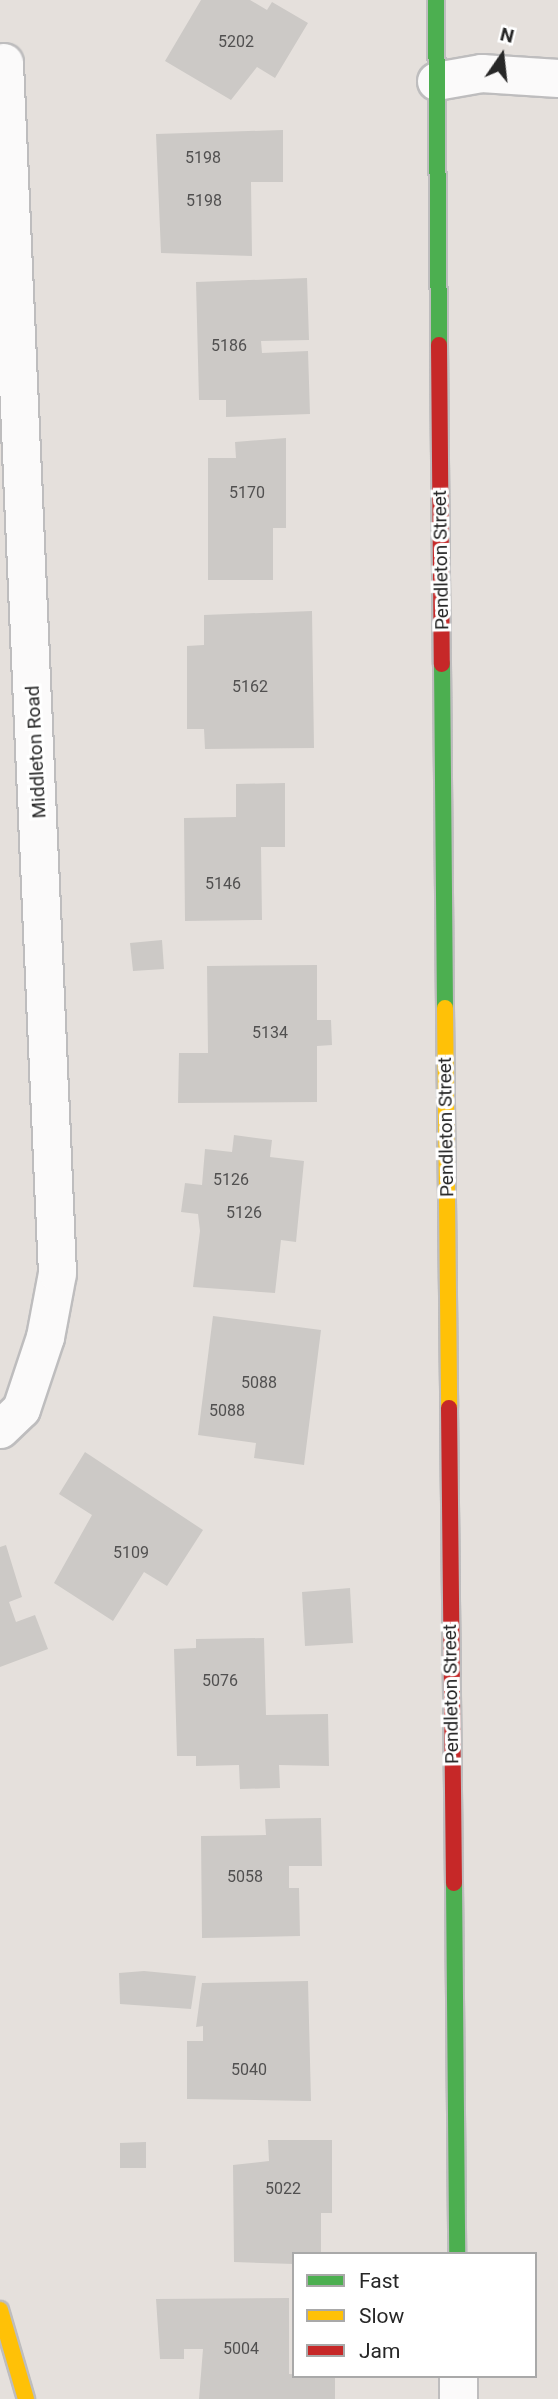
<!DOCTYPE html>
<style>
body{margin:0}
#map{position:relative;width:558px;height:2399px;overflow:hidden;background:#e5e0dc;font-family:Roboto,sans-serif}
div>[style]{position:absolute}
.building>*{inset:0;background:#ccc9c6}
.roads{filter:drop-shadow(2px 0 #bebdbe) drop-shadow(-2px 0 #bebdbe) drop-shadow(0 2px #bebdbe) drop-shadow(0 -2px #bebdbe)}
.street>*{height:37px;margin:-18.5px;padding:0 18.5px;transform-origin:18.5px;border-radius:18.5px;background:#fbfafa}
.fast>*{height:16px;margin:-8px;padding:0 8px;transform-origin:8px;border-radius:8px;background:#4caf50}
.slow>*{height:16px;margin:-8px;padding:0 8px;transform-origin:8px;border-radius:8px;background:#ffc107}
.jam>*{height:16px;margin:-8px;padding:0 8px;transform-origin:8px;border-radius:8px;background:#c62828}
span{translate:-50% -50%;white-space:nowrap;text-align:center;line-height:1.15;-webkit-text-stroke:6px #fff;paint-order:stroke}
.number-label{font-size:16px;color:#515050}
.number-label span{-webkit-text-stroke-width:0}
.street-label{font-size:19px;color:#272727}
.legend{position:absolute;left:292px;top:2252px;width:245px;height:126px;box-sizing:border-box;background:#fff;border:2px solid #a9a9a9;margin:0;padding:9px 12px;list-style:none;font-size:21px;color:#272727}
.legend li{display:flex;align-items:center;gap:14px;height:35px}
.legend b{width:35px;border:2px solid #a9a9a9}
.north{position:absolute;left:467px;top:21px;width:70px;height:70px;-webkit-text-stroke:5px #fff;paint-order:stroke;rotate:14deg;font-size:19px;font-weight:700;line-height:28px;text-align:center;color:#272727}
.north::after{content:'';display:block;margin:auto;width:24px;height:32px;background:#272727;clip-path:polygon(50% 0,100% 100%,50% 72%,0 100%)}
</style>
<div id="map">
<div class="building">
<i style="clip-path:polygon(201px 0,250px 0,267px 10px,272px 2px,308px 23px,275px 78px,257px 67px,231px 100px,165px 61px)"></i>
<i style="clip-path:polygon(283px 130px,283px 182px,251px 182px,252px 256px,161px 253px,156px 134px)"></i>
<i style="clip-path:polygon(307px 278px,309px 340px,261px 341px,262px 353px,308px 351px,310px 414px,226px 417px,226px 400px,199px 400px,196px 282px)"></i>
<i style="clip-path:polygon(286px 438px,286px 528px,273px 528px,273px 580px,208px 580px,208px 458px,236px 458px,235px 442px)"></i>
<i style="clip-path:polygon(312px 611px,314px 748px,205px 749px,204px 729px,187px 729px,187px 646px,204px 645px,204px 615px)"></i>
<i style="clip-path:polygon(285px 783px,285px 847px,261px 847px,262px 920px,185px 921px,184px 818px,236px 817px,236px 784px)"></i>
<i style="clip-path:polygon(162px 940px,164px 969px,133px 971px,130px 943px)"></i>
<i style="clip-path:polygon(317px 965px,317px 1020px,331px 1020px,332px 1045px,317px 1046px,317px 1102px,178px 1103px,179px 1053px,208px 1053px,207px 966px)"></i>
<i style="clip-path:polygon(234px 1135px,272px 1140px,270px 1157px,304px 1161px,296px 1242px,281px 1240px,275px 1293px,193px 1287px,200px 1231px,198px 1214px,181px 1212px,185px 1183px,202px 1185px,205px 1149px,232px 1152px)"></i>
<i style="clip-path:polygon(213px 1316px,321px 1330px,304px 1465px,254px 1458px,256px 1443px,198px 1435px)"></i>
<i style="clip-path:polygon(85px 1452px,203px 1530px,167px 1586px,144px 1572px,113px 1621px,54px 1583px,92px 1515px,59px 1494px)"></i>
<i style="clip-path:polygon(6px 1545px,22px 1597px,9px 1602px,16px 1622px,35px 1615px,48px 1649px,0 1667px,0 1547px)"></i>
<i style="clip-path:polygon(350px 1588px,353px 1643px,305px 1646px,302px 1592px)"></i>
<i style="clip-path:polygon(264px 1638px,266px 1715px,328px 1714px,329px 1766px,279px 1765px,280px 1788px,240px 1789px,239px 1765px,196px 1766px,196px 1756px,177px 1756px,174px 1649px,196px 1648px,196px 1639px)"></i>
<i style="clip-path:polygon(321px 1818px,322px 1866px,289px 1866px,289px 1888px,299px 1888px,300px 1936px,202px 1938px,201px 1836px,266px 1835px,265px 1819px)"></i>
<i style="clip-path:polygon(144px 1971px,196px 1976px,191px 2009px,120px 2004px,119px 1973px)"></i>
<i style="clip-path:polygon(308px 1981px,311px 2101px,187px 2099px,187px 2041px,203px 2041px,203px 2026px,196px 2027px,202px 1983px)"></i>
<i style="clip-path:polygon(268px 2140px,332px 2140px,332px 2213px,321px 2213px,321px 2254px,294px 2254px,294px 2264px,234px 2262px,233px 2165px,269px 2161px)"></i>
<i style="clip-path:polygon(146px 2142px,146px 2168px,120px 2168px,120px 2143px)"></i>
<i style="clip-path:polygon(289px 2298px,289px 2374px,335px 2376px,335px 2399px,199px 2399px,203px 2349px,184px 2349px,184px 2359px,160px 2359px,156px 2299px)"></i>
</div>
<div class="roads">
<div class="street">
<i style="left:436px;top:81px;width:46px;rotate:-10.1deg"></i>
<i style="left:481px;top:73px;width:77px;rotate:3.7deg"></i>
<i style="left:0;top:1429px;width:29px;rotate:-44deg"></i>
<i style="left:21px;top:1409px;width:76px;rotate:-71.6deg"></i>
<i style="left:45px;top:1337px;width:65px;rotate:-79.4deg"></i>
<i style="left:57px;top:1273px;width:1212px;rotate:-92.51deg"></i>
<i style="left:458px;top:2376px;width:23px;rotate:90deg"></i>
</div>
<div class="fast">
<i style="left:436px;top:0;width:345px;rotate:89.5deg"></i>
<i style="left:442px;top:664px;width:344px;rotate:89.5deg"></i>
<i style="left:454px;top:1883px;width:371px;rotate:89.5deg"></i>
</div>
<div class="slow">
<i style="left:445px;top:1008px;width:400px;rotate:89.4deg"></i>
<i style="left:0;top:2310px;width:93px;rotate:73.7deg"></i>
</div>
<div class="jam">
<i style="left:439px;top:345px;width:319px;rotate:89.5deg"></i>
<i style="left:449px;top:1408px;width:475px;rotate:89.4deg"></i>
</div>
</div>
<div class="number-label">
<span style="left:236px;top:42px">5202</span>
<span style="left:203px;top:158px">5198</span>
<span style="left:204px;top:201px">5198</span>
<span style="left:229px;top:346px">5186</span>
<span style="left:247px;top:493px">5170</span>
<span style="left:250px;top:687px">5162</span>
<span style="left:223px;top:884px">5146</span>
<span style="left:270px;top:1033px">5134</span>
<span style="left:231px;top:1180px">5126</span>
<span style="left:244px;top:1213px">5126</span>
<span style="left:259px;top:1383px">5088</span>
<span style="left:227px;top:1411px">5088</span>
<span style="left:131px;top:1553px">5109</span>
<span style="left:220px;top:1681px">5076</span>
<span style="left:245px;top:1877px">5058</span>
<span style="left:249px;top:2070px">5040</span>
<span style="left:283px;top:2189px">5022</span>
<span style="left:241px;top:2349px">5004</span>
</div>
<div class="street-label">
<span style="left:441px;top:560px;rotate:-91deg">Pendleton Street</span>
<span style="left:36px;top:752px;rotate:-93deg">Middleton Road</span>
<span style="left:446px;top:1127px;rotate:-91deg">Pendleton Street</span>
<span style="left:451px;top:1694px;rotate:-91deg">Pendleton Street</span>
</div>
<ul class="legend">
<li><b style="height:9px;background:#4caf50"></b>Fast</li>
<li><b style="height:9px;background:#ffc107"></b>Slow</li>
<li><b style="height:9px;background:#c62828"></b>Jam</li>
</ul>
<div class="north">N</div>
</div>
